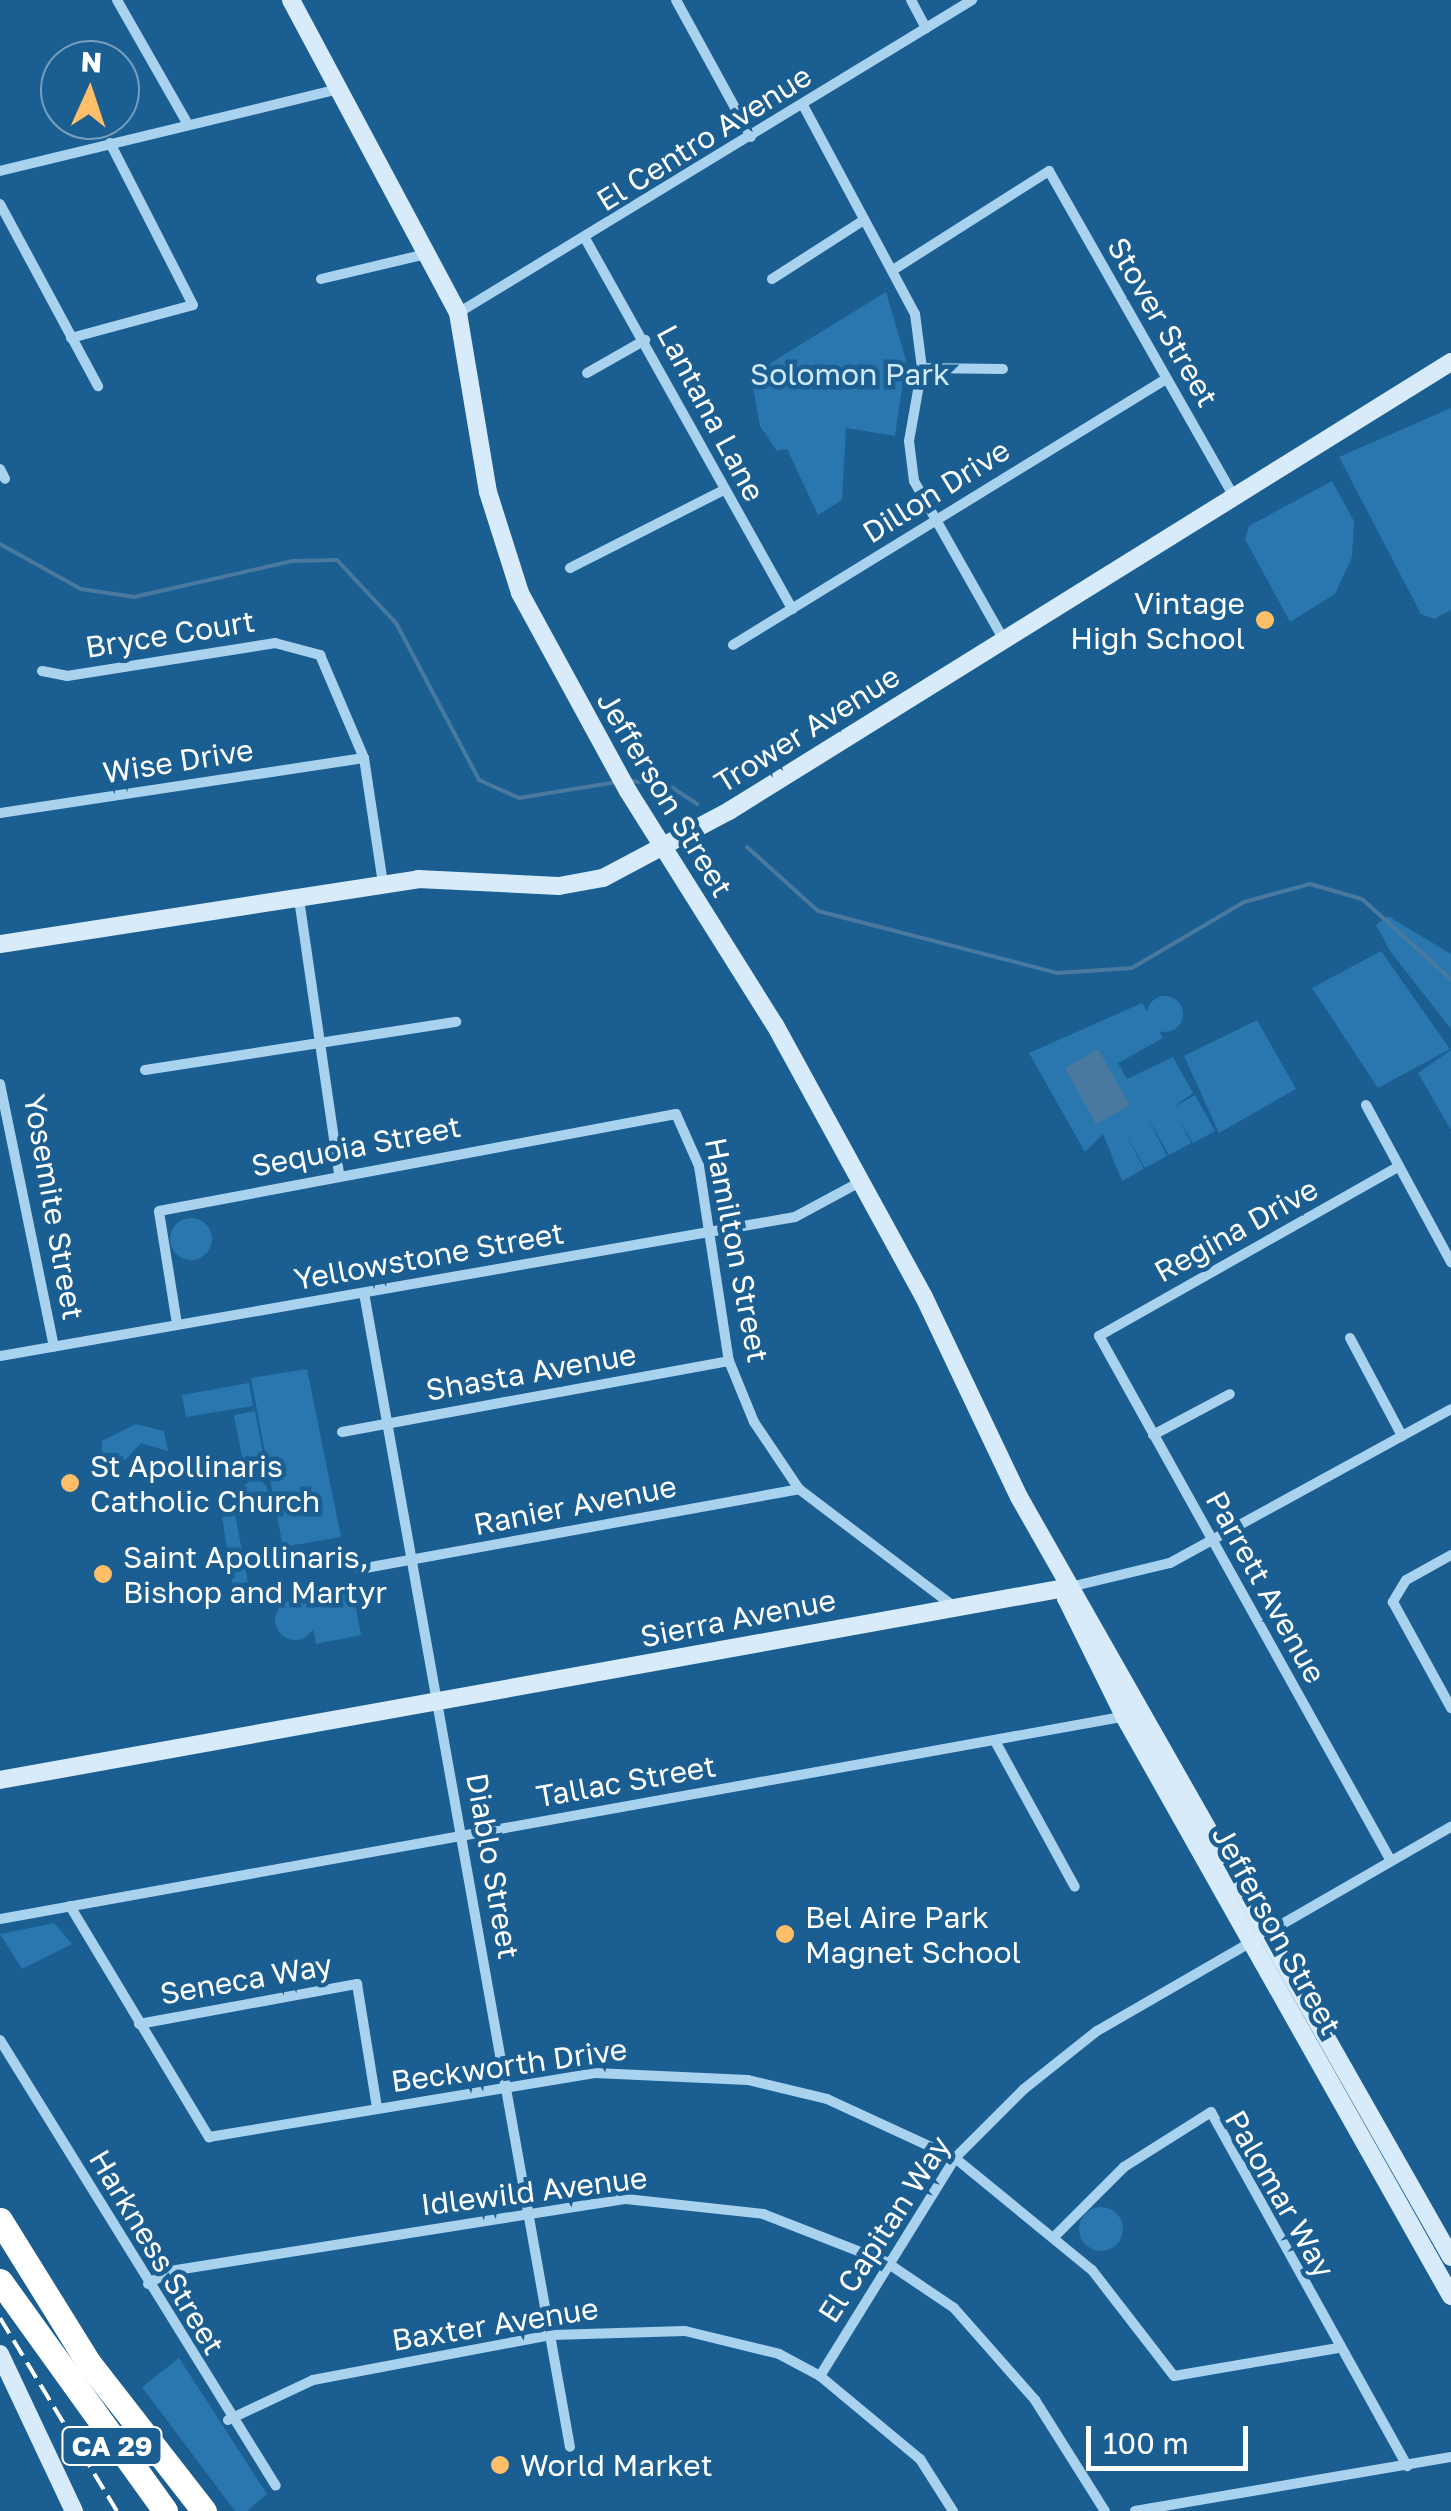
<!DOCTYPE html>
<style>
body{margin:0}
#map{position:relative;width:1451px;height:2511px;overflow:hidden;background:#1a5e92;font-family:"Golos Text",sans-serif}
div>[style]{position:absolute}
.green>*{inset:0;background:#2977ae}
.round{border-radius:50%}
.water>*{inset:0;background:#49799e}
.stream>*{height:4px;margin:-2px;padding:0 2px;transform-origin:2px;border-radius:2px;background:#49799e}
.street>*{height:10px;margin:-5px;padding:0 5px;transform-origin:5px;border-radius:5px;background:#a9d2ef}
.secondary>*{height:18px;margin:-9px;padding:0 9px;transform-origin:9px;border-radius:9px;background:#d7ebfb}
.highway>*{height:25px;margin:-12.5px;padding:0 12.5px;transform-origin:12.5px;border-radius:12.5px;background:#fff}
.rail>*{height:4px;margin-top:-2px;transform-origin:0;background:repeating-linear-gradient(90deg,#fff 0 18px,transparent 0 26px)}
.dots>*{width:28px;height:28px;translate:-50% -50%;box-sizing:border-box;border:5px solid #1a5e92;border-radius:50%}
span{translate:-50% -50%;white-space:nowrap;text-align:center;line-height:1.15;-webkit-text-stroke:9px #1a5e92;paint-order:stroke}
.shield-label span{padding:2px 8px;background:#1a5e92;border:2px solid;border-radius:8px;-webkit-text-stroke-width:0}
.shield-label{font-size:28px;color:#fff;font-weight:700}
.street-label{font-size:30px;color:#fff}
.park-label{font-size:30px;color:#d0e9fb}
.poi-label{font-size:30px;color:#fff}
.right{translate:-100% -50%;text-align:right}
.left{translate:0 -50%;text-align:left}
.north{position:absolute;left:40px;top:40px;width:100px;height:100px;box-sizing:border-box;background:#1a5e92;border:2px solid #769ebe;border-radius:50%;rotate:3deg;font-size:28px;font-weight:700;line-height:40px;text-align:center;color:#fff}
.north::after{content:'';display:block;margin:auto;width:35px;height:45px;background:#ffbf68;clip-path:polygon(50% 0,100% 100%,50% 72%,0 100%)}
.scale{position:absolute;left:1086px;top:2426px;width:162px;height:45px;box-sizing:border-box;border:5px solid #fff;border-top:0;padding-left:12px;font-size:30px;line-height:35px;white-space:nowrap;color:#fff;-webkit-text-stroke:8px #1a5e92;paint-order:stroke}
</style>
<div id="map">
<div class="green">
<i style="clip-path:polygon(886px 292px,906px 360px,895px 436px,846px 428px,842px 500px,818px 515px,787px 449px,777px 451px,760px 426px,751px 375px)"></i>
<i style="clip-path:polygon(1451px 408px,1451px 610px,1434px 619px,1421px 614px,1339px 457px)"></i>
<i style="clip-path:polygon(1332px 481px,1354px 521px,1352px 557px,1335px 594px,1290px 622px,1245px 539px,1249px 526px)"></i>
<i style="clip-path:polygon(1388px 916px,1451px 954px,1451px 1029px,1390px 951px,1376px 925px)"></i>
<i style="clip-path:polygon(1381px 951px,1450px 1049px,1378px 1088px,1312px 988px)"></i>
<i class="round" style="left:1147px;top:996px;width:36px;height:36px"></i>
<i style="clip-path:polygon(1142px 1003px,1163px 1038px,1118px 1063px,1127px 1079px,1173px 1057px,1193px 1093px,1172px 1108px,1195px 1095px,1215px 1131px,1193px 1143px,1180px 1121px,1191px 1143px,1169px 1155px,1148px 1118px,1167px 1156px,1145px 1168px,1124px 1131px,1144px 1169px,1122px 1181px,1103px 1134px,1085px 1152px,1029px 1053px)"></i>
<i style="clip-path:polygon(1257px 1020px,1296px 1089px,1219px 1133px,1184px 1056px)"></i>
<i style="clip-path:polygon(1451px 1050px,1451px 1130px,1418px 1073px)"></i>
<i class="round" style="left:170px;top:1218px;width:42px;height:42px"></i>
<i style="clip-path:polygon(307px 1369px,341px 1537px,283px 1547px,251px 1378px)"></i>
<i style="clip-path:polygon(249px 1383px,253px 1406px,186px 1417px,182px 1395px)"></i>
<i style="clip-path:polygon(255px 1411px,267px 1475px,246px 1478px,234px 1415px)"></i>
<i style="clip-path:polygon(136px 1424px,164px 1431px,168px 1451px,141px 1443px,125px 1460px,102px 1461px,102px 1441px)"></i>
<i class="round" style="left:242px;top:1480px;width:26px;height:26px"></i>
<i style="clip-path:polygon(235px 1515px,248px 1582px,233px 1585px,222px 1517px)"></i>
<i style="clip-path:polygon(351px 1581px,361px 1635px,316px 1644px,306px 1590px)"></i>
<i class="round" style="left:275px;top:1600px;width:40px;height:40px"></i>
<i style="clip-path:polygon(54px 1923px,72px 1944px,22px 1969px,0 1934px)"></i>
<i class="round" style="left:1079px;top:2207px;width:44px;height:44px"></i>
<i style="clip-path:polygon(179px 2358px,267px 2494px,247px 2511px,235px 2511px,142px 2387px)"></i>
</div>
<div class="water">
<i style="clip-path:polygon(1098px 1049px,1130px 1105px,1096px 1124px,1065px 1068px)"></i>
</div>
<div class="stream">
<i style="left:0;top:544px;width:93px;rotate:29.1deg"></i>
<i style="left:81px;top:589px;width:54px;rotate:8.6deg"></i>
<i style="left:134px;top:597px;width:163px;rotate:-12.8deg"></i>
<i style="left:293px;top:561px;width:44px;rotate:-1.3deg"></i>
<i style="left:337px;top:560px;width:86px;rotate:46.9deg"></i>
<i style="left:396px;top:623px;width:178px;rotate:62.1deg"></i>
<i style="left:479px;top:780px;width:44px;rotate:24.2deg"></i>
<i style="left:519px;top:798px;width:99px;rotate:-9.3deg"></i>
<i style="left:632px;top:781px;width:36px;rotate:6deg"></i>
<i style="left:668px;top:785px;width:35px;rotate:33deg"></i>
<i style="left:747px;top:847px;width:96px;rotate:42deg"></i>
<i style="left:818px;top:911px;width:247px;rotate:14.5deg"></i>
<i style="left:1057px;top:973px;width:75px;rotate:-3.8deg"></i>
<i style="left:1132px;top:968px;width:130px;rotate:-30.5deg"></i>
<i style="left:1244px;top:902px;width:68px;rotate:-15.3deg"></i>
<i style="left:1310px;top:884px;width:54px;rotate:16.1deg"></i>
<i style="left:1362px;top:899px;width:120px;rotate:42deg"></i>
</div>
<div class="street">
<i style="left:117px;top:0;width:139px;rotate:60.3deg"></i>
<i style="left:676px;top:0;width:156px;rotate:61.3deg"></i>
<i style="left:911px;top:0;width:32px;rotate:62deg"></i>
<i style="left:804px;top:107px;width:235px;rotate:61.8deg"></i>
<i style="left:915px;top:314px;width:54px;rotate:82.6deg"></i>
<i style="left:922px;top:368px;width:74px;rotate:100.1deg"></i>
<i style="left:909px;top:441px;width:40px;rotate:82.9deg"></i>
<i style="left:914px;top:481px;width:180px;rotate:60.5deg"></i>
<i style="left:0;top:171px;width:348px;rotate:-13.6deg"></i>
<i style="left:0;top:204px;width:207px;rotate:61.7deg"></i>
<i style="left:586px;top:240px;width:423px;rotate:60.8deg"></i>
<i style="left:893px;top:270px;width:185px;rotate:-32.4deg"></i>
<i style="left:1049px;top:171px;width:374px;rotate:60.4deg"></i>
<i style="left:321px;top:279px;width:112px;rotate:-13.4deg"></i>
<i style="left:772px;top:279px;width:109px;rotate:-32.7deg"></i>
<i style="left:458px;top:313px;width:602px;rotate:-31.34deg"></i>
<i style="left:71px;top:338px;width:126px;rotate:-15.1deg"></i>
<i style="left:193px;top:305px;width:182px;rotate:-117.1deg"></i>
<i style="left:922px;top:368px;width:81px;rotate:0.7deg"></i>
<i style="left:587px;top:373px;width:67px;rotate:-29.6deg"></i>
<i style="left:0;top:469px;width:11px;rotate:63deg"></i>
<i style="left:570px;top:568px;width:170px;rotate:-26.9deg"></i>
<i style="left:733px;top:645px;width:508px;rotate:-31.56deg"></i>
<i style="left:42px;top:671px;width:25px;rotate:11deg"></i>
<i style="left:67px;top:676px;width:211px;rotate:-9deg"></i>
<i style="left:275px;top:643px;width:47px;rotate:14.9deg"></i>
<i style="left:320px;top:655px;width:112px;rotate:66.9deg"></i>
<i style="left:364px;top:758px;width:127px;rotate:81.4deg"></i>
<i style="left:0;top:813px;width:368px;rotate:-8.6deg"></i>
<i style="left:299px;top:899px;width:276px;rotate:81.7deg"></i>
<i style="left:145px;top:1070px;width:315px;rotate:-8.8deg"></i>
<i style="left:0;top:1084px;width:268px;rotate:78.4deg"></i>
<i style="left:1366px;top:1105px;width:179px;rotate:61.6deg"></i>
<i style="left:364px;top:1293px;width:1172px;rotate:79.88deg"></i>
<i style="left:177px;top:1324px;width:114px;rotate:-99.1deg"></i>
<i style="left:159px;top:1211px;width:526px;rotate:-10.63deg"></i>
<i style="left:676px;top:1114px;width:57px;rotate:66.1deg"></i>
<i style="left:699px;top:1166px;width:197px;rotate:81.3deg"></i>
<i style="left:729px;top:1361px;width:66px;rotate:67.7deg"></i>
<i style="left:754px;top:1422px;width:81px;rotate:56.1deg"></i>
<i style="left:799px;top:1489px;width:192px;rotate:37.2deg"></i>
<i style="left:1350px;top:1338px;width:111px;rotate:62deg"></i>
<i style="left:0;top:1356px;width:807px;rotate:-9.92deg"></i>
<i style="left:795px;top:1217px;width:74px;rotate:-28.3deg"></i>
<i style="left:342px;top:1432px;width:393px;rotate:-10.4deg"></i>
<i style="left:1153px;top:1435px;width:87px;rotate:-28deg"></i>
<i style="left:1451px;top:1555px;width:51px;rotate:150.9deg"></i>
<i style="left:1406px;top:1580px;width:26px;rotate:121deg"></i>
<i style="left:1393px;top:1602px;width:121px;rotate:61.3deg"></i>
<i style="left:360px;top:1569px;width:446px;rotate:-10.3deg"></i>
<i style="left:1070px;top:1587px;width:103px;rotate:-13.5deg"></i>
<i style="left:1170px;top:1563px;width:320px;rotate:-28.7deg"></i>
<i style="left:995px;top:1741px;width:166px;rotate:61.3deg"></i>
<i style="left:1391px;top:1861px;width:601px;rotate:-119.08deg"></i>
<i style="left:1099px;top:1336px;width:343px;rotate:-29.5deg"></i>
<i style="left:70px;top:1906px;width:270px;rotate:59deg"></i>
<i style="left:209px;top:2137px;width:391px;rotate:-9.4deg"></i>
<i style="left:595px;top:2073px;width:153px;rotate:2.6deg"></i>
<i style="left:748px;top:2080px;width:81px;rotate:13.5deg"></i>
<i style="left:827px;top:2099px;width:141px;rotate:24.7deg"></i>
<i style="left:955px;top:2158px;width:177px;rotate:39.3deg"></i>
<i style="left:1092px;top:2270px;width:134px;rotate:52.3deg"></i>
<i style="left:1174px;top:2376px;width:165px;rotate:-9.7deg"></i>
<i style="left:0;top:1919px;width:1145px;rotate:-10.21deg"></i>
<i style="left:139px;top:2024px;width:222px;rotate:-10.4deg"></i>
<i style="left:357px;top:1984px;width:126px;rotate:80.8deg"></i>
<i style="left:0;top:2040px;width:524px;rotate:58.25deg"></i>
<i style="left:1056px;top:2235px;width:96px;rotate:-45deg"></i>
<i style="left:1124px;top:2167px;width:103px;rotate:-32.3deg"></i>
<i style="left:1211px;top:2112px;width:405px;rotate:61deg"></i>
<i style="left:148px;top:2284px;width:26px;rotate:-31deg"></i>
<i style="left:170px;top:2271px;width:462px;rotate:-9deg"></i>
<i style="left:626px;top:2199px;width:138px;rotate:6.2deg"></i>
<i style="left:763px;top:2214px;width:132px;rotate:21.3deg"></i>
<i style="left:886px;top:2262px;width:82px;rotate:34.1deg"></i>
<i style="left:954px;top:2308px;width:123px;rotate:48.6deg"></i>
<i style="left:1035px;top:2400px;width:131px;rotate:57.8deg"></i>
<i style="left:820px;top:2376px;width:256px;rotate:-58.2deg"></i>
<i style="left:955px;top:2158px;width:98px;rotate:-45deg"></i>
<i style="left:1024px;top:2089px;width:93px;rotate:-38.5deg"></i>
<i style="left:1097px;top:2031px;width:409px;rotate:-30deg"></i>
<i style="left:228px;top:2420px;width:94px;rotate:-25.2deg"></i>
<i style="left:313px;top:2380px;width:243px;rotate:-10.7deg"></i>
<i style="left:552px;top:2335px;width:133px;rotate:-1.7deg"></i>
<i style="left:685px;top:2331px;width:97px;rotate:13.7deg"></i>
<i style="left:779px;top:2354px;width:47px;rotate:28.2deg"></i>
<i style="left:820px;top:2376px;width:130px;rotate:39.7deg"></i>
<i style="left:920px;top:2459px;width:62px;rotate:57.6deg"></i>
<i style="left:1135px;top:2511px;width:321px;rotate:-9.7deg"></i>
</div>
<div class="secondary">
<i style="left:291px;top:0;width:355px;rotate:61.9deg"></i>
<i style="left:458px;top:313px;width:181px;rotate:80.5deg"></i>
<i style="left:488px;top:492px;width:106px;rotate:72.4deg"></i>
<i style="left:520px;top:593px;width:226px;rotate:61.4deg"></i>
<i style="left:628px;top:791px;width:276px;rotate:57.9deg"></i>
<i style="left:775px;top:1025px;width:310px;rotate:61.3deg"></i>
<i style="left:924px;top:1297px;width:221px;rotate:64.6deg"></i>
<i style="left:1019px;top:1497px;width:874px;rotate:60.39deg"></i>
<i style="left:0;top:944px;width:423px;rotate:-8.8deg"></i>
<i style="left:418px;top:879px;width:141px;rotate:2.8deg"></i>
<i style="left:559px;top:886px;width:45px;rotate:-10.3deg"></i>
<i style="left:603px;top:878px;width:143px;rotate:-28deg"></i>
<i style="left:729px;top:811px;width:850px;rotate:-31.88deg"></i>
<i style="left:1070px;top:1587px;width:12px;rotate:110deg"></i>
<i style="left:1066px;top:1598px;width:131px;rotate:63.8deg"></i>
<i style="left:1124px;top:1716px;width:666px;rotate:60.59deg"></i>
<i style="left:0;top:1780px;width:1087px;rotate:-10.22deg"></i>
<i style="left:0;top:2354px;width:174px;rotate:64.8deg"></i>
</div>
<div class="highway">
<i style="left:0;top:2220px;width:167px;rotate:58.2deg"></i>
<i style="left:88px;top:2362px;width:189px;rotate:52.1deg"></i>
<i style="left:0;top:2281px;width:283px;rotate:54.3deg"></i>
</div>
<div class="rail">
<i style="left:0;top:2318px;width:226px;rotate:58.8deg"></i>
</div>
<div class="dots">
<i style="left:1265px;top:620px;background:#ffbf68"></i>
<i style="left:70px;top:1483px;background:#ffbf68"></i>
<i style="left:103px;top:1574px;background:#ffbf68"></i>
<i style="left:785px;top:1934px;background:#ffbf68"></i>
<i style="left:500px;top:2465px;background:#ffbf68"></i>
</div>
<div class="shield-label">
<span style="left:112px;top:2446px">CA 29</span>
</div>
<div class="street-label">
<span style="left:704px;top:138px;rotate:-32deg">El Centro Avenue</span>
<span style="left:1163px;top:322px;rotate:60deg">Stover Street</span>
<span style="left:711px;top:413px;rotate:62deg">Lantana Lane</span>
<span style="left:936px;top:491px;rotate:-32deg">Dillon Drive</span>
<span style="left:170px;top:634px;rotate:-9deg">Bryce Court</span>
<span style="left:807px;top:729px;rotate:-32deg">Trower Avenue</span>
<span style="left:178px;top:761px;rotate:-9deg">Wise Drive</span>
<span style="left:665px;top:794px;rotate:59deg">Jefferson Street</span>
<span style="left:356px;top:1146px;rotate:-11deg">Sequoia Street</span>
<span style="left:54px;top:1207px;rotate:80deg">Yosemite Street</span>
<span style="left:1236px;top:1230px;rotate:-29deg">Regina Drive</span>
<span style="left:737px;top:1250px;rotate:79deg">Hamilton Street</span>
<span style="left:429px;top:1256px;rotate:-10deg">Yellowstone Street</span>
<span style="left:531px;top:1372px;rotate:-10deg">Shasta Avenue</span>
<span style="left:575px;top:1505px;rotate:-11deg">Ranier Avenue</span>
<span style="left:1266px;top:1587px;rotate:61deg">Parrett Avenue</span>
<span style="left:738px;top:1618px;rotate:-11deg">Sierra Avenue</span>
<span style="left:626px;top:1781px;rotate:-10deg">Tallac Street</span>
<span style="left:493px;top:1866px;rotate:80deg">Diablo Street</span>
<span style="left:1277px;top:1930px;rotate:61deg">Jefferson Street</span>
<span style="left:246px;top:1979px;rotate:-10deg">Seneca Way</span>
<span style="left:509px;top:2065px;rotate:-8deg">Beckworth Drive</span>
<span style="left:534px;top:2191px;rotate:-7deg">Idlewild Avenue</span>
<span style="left:1280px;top:2194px;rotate:60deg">Palomar Way</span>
<span style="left:884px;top:2229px;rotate:-57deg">El Capitan Way</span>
<span style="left:157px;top:2252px;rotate:59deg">Harkness Street</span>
<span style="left:495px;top:2324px;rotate:-9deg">Baxter Avenue</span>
</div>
<div class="park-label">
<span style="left:850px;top:374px">Solomon Park</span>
</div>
<div class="poi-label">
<span class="right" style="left:1245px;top:620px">Vintage<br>High School</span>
<span class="left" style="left:90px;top:1483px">St Apollinaris<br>Catholic Church</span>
<span class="left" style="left:123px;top:1574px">Saint Apollinaris,<br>Bishop and Martyr</span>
<span class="left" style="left:805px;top:1934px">Bel Aire Park<br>Magnet School</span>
<span class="left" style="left:520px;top:2465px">World Market</span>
</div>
<div class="north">N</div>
<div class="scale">100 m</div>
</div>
